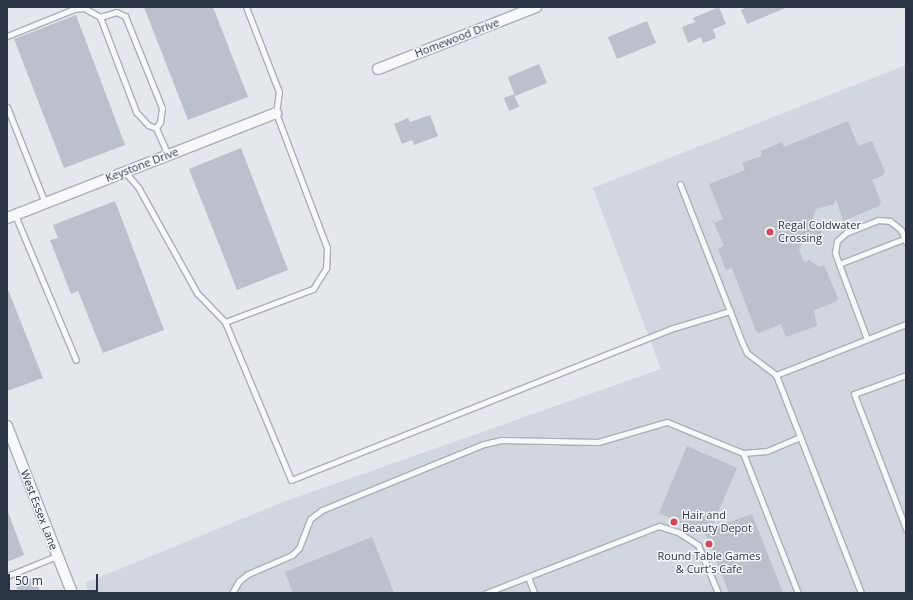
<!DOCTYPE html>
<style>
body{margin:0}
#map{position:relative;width:913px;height:600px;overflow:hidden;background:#e4e7ec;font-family:"Open Sans",sans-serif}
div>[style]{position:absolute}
.built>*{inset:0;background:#d2d6de}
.building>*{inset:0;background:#bbc0ca}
.roads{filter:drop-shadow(1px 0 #a9aeb7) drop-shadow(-1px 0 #a9aeb7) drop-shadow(0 1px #a9aeb7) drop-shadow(0 -1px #a9aeb7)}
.lane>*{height:5px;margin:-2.5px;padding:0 2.5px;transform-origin:2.5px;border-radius:2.5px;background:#f7f8fa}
.street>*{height:10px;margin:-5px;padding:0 5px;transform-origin:5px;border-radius:5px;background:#f7f8fa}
.dots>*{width:11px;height:11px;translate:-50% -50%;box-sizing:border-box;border:2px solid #f4f6f9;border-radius:50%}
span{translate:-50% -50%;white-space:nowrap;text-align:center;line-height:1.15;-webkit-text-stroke:3px #f4f6f9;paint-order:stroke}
.street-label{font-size:11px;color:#2b3445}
.poi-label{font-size:11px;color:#2b3445}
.left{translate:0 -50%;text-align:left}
.frame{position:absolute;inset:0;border:8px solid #2b3445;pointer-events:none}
.scale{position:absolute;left:8px;top:574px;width:90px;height:18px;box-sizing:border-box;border:2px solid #2b3445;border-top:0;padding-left:5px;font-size:12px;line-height:14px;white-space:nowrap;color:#2b3445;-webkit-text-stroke:3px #f4f6f9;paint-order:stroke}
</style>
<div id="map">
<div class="built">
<i style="clip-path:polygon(906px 65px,906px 593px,89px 593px,85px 583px,286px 501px,661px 369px,593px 188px)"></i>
</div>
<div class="building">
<i style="clip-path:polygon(144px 7px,213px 7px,248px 97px,188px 120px)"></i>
<i style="clip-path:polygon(719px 7px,726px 24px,713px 29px,716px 38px,703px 43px,701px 37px,688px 43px,682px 27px,695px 22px,693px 18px)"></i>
<i style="clip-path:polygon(747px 7px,788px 7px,747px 24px,741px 10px)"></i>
<i style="clip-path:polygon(76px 15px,125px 145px,64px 168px,14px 39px)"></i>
<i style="clip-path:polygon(647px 21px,656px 43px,617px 59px,608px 37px)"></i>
<i style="clip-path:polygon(539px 64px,547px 83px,515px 96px,508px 77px)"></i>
<i style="clip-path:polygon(514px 94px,519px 107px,509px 111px,504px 98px)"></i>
<i style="clip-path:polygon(430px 115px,438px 136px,414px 145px,412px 140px,402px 144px,394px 124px,408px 118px,410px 122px)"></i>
<i style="clip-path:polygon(848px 121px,858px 146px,872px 141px,885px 172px,882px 176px,872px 180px,881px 202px,879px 206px,843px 221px,836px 199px,834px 204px,816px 209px,811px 223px,823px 229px,817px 242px,806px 235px,799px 250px,804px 262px,809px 260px,819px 267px,824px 265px,838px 298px,836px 302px,814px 310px,817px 326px,786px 337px,781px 324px,759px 333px,756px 331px,732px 268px,726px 270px,718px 249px,724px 246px,714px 223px,723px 219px,709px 184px,745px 170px,742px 163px,762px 156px,761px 151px,782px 142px,784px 147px)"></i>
<i style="clip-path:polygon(241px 148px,288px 270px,237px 290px,189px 169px)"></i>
<i style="clip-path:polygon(115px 201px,164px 330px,103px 353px,78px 291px,71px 294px,50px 240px,58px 238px,53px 225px)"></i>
<i style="clip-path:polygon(7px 287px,43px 378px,7px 391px)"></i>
<i style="clip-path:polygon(687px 446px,737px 468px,711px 529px,752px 514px,783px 593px,729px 593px,706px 535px,659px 513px)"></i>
<i style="clip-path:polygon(7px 509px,24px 555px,7px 562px)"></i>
<i style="clip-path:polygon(372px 537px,394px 593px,293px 593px,285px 572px)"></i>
<i style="clip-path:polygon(34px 577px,41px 593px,19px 593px,16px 585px)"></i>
</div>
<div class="roads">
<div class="lane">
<i style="left:100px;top:17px;width:17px;rotate:-17deg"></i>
<i style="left:116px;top:12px;width:10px;rotate:24deg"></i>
<i style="left:125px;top:16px;width:99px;rotate:68.1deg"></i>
<i style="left:162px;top:108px;width:14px;rotate:98deg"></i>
<i style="left:160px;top:122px;width:7px;rotate:124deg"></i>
<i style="left:7px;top:36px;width:72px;rotate:-21.9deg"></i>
<i style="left:74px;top:9px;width:10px;rotate:-6deg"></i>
<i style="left:84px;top:8px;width:18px;rotate:29deg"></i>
<i style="left:100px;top:17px;width:102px;rotate:69.2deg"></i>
<i style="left:136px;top:112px;width:18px;rotate:47deg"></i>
<i style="left:148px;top:125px;width:9px;rotate:21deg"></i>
<i style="left:156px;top:128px;width:30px;rotate:66deg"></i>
<i style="left:7px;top:107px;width:103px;rotate:68.4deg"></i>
<i style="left:125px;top:172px;width:20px;rotate:49deg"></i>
<i style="left:138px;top:187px;width:121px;rotate:60.9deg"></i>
<i style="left:197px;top:293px;width:40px;rotate:46deg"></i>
<i style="left:225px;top:322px;width:171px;rotate:67.3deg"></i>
<i style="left:291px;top:480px;width:408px;rotate:-21.7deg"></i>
<i style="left:670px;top:329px;width:63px;rotate:-16.7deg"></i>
<i style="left:680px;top:184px;width:170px;rotate:68.6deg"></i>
<i style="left:742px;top:342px;width:12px;rotate:66deg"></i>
<i style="left:747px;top:353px;width:36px;rotate:37deg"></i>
<i style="left:776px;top:375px;width:234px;rotate:68.7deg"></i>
<i style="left:15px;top:215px;width:157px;rotate:67.2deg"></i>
<i style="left:839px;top:264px;width:12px;rotate:-110deg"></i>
<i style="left:835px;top:253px;width:12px;rotate:-81deg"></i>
<i style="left:837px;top:241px;width:12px;rotate:-42deg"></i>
<i style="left:846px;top:233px;width:35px;rotate:-22deg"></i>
<i style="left:879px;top:220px;width:11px;rotate:5deg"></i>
<i style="left:890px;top:221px;width:14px;rotate:39deg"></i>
<i style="left:901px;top:230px;width:13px;rotate:67deg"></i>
<i style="left:225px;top:322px;width:94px;rotate:-20.6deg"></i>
<i style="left:313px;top:289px;width:25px;rotate:-58deg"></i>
<i style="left:326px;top:268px;width:20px;rotate:-87deg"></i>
<i style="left:327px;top:248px;width:144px;rotate:-110.7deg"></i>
<i style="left:276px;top:113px;width:21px;rotate:-82deg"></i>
<i style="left:279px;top:92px;width:91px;rotate:-111.2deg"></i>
<i style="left:867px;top:339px;width:80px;rotate:-110.5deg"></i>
<i style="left:839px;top:264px;width:72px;rotate:-21.2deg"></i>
<i style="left:776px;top:375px;width:140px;rotate:-21.4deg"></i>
<i style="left:906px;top:375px;width:55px;rotate:159.9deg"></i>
<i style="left:854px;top:394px;width:145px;rotate:68.9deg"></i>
<i style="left:743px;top:453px;width:150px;rotate:68.6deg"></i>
<i style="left:7px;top:576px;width:54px;rotate:-21.8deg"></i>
<i style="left:528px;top:577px;width:17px;rotate:69deg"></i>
<i style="left:232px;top:593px;width:14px;rotate:-60deg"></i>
<i style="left:239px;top:581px;width:11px;rotate:-38deg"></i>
<i style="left:248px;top:574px;width:48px;rotate:-23.4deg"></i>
<i style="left:292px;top:555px;width:10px;rotate:-45deg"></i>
<i style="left:299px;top:548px;width:31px;rotate:-69deg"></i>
<i style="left:310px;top:519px;width:15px;rotate:-37deg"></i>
<i style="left:322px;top:510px;width:175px;rotate:-22.2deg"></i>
<i style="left:484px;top:444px;width:18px;rotate:-13deg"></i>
<i style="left:502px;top:440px;width:96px;rotate:1.2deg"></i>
<i style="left:598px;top:442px;width:72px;rotate:-16.2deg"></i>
<i style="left:667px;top:422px;width:82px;rotate:22.2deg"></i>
<i style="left:743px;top:453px;width:24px;rotate:-5deg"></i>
<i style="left:767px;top:451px;width:36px;rotate:-23deg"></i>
<i style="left:486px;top:593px;width:186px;rotate:-21.2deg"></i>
<i style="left:659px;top:526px;width:20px;rotate:18deg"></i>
<i style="left:678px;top:532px;width:24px;rotate:33deg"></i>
<i style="left:698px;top:545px;width:52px;rotate:67.4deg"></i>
</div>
<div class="street">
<i style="left:378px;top:69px;width:170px;rotate:-21.4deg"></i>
<i style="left:7px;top:218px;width:289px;rotate:-21.3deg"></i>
<i style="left:7px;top:426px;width:179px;rotate:68.7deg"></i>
</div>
</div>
<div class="dots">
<i style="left:770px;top:232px;background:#d1495b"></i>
<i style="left:674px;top:522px;background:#d1495b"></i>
<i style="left:709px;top:544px;background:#d1495b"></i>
</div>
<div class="street-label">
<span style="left:457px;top:38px;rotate:-21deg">Homewood Drive</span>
<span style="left:142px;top:165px;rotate:-21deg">Keystone Drive</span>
<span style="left:39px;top:510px;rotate:69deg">West Essex Lane</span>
</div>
<div class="poi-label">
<span class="left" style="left:778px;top:232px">Regal Coldwater<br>Crossing</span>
<span class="left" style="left:682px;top:522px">Hair and<br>Beauty Depot</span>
<span style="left:709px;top:563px">Round Table Games<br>&amp; Curt's Cafe</span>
</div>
<div class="frame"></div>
<div class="scale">50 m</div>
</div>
